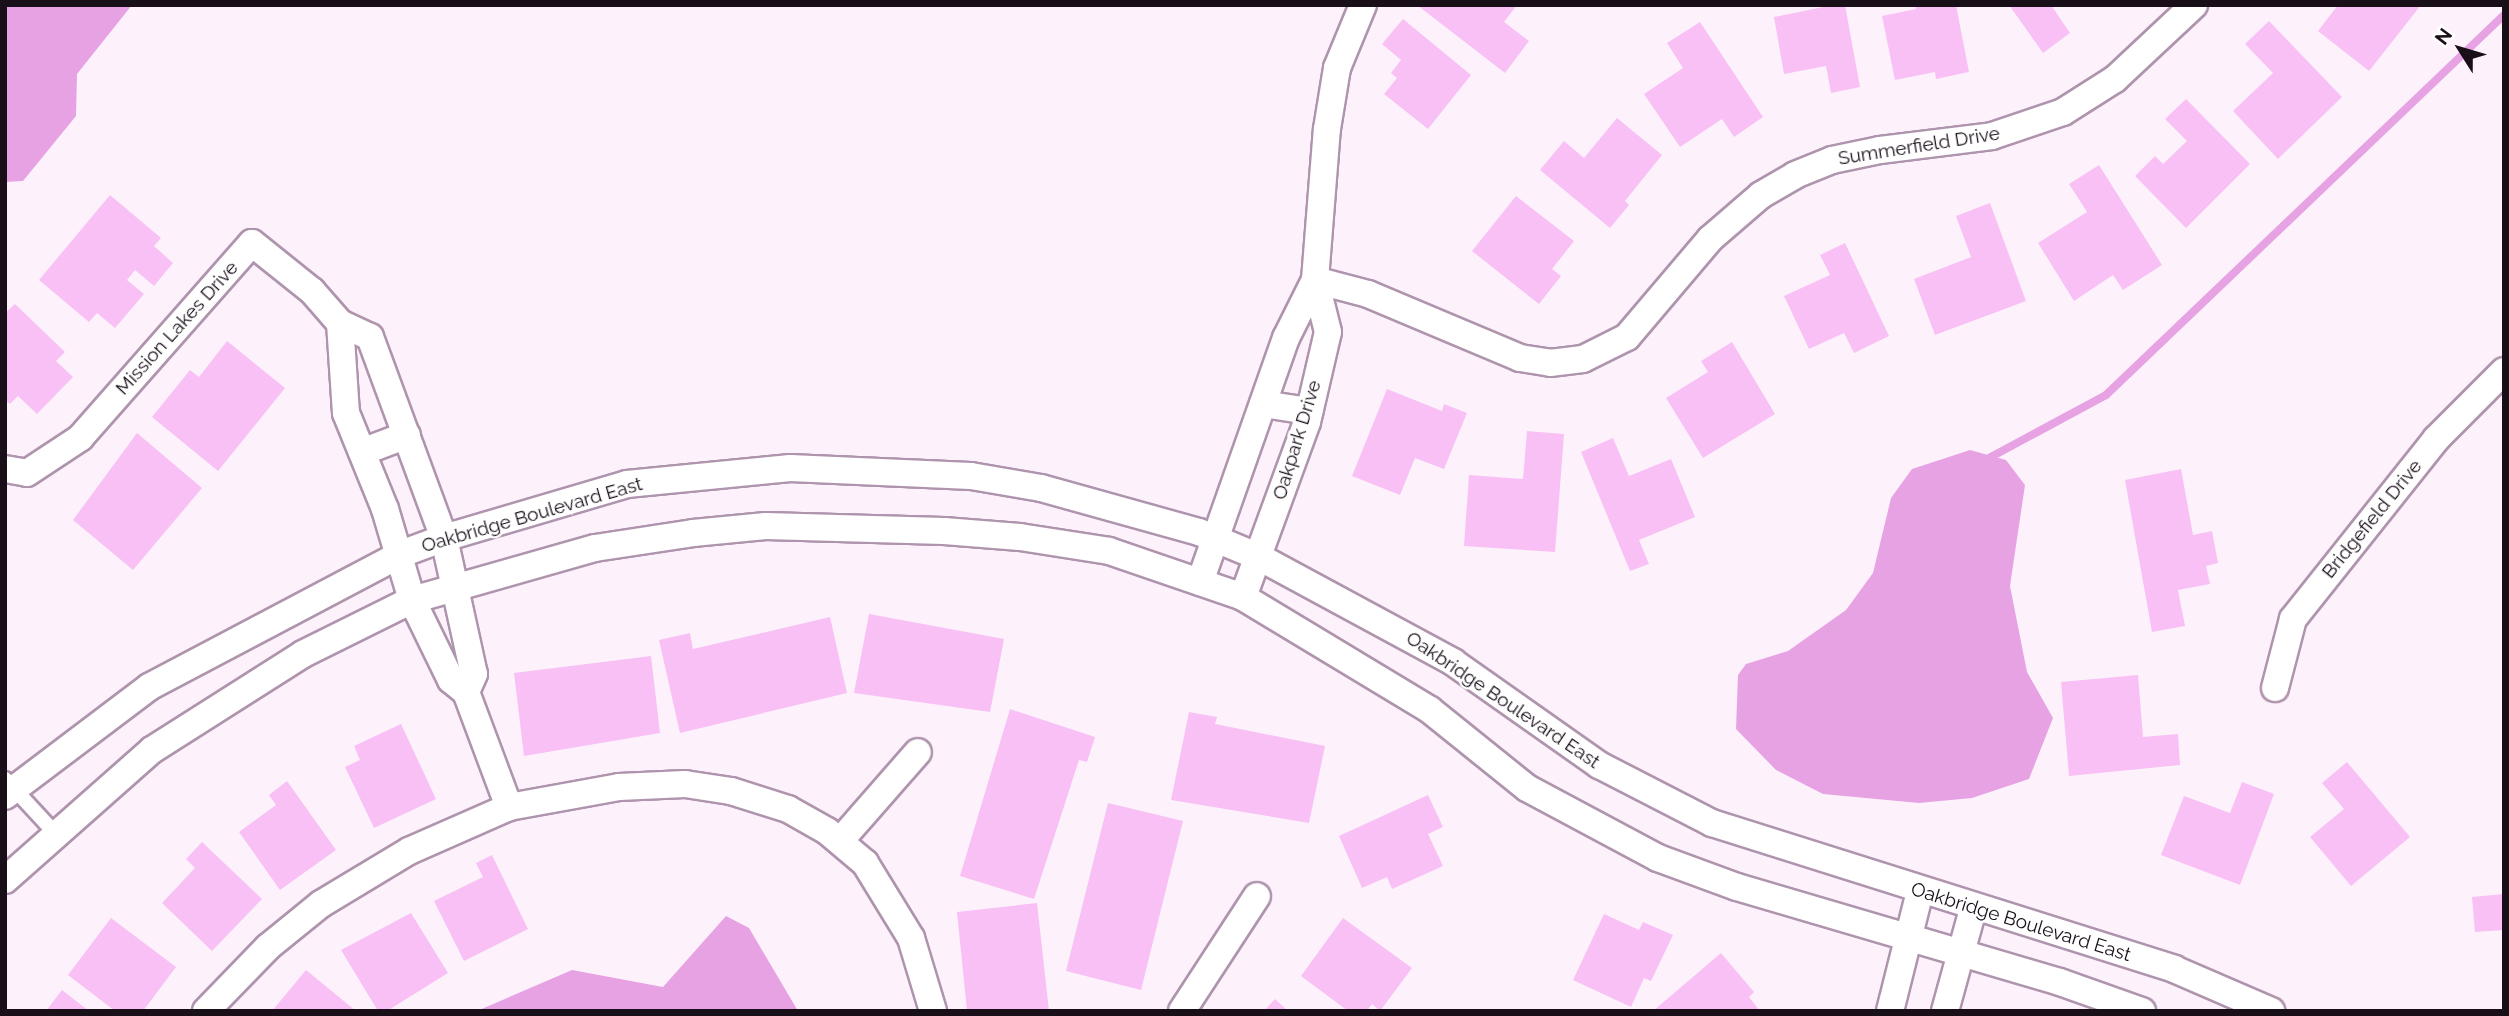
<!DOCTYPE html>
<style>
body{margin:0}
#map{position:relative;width:2509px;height:1016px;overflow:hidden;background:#fdf2fc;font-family:Raleway,sans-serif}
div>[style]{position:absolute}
.water>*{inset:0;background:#e7a2e4}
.stream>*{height:8px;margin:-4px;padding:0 4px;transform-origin:4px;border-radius:4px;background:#e7a2e4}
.building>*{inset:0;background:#f8c0f5}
.roads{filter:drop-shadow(2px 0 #af94ad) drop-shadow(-2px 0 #af94ad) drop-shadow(0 2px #af94ad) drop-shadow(0 -2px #af94ad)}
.service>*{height:14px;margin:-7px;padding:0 7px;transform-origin:7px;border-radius:7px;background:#fff}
.minor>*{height:26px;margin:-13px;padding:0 13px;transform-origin:13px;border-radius:13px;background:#fff}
span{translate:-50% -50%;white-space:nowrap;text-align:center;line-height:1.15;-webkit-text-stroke:5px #fff;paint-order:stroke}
.street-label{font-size:19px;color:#180f18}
.frame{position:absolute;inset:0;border:7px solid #180f18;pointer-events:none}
.north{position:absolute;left:2425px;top:14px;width:70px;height:70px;-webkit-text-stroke:5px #fff;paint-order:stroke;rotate:307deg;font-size:19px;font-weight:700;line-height:28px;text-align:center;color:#180f18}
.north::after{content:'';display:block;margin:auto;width:24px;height:32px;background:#180f18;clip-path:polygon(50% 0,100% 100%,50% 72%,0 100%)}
</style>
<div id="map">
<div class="water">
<i style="clip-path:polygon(5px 5px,132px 5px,77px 74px,76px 116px,23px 181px,5px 182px)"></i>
<i style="clip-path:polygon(1970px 450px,2006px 460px,2025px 485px,2010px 586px,2027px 672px,2053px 718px,2029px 779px,1972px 798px,1919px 803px,1823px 794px,1776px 770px,1736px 729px,1738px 675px,1746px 664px,1788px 651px,1846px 610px,1873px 573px,1891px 498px,1912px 469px)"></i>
<i style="clip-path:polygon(726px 916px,749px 928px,798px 1011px,477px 1011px,572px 970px,663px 987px)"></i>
</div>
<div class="stream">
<i style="left:1989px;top:458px;width:133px;rotate:-28.3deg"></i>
<i style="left:2106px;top:395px;width:550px;rotate:-43.67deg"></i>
</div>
<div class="building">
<i style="clip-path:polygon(1417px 5px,1517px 5px,1504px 22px,1529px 41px,1505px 73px)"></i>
<i style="clip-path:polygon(1833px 5px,1845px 5px,1860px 87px,1831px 93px,1826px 66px,1784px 74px,1774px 17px)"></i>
<i style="clip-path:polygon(1915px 5px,1956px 5px,1969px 72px,1936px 79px,1935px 72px,1895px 80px,1882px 16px,1916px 9px)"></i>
<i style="clip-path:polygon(2009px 5px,2051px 5px,2070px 33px,2043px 53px)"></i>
<i style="clip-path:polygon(2338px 5px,2421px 5px,2369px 71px,2318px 31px)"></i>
<i style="clip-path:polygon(1403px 19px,1471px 75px,1428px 129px,1384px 94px,1397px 78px,1391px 73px,1401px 60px,1382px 44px)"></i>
<i style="clip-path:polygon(2269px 21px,2342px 97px,2278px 159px,2233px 111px,2273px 73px,2245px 44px)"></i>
<i style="clip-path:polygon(1700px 22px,1763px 117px,1734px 137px,1722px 119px,1680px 147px,1644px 94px,1683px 68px,1667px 43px)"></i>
<i style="clip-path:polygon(2186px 99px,2250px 164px,2186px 228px,2135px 176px,2155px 156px,2163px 164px,2187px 141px,2165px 119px)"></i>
<i style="clip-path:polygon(1617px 118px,1662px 155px,1625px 201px,1629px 205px,1610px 228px,1540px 170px,1564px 141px,1584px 158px)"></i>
<i style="clip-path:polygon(2099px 165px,2162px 265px,2123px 290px,2113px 275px,2074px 301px,2038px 243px,2087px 212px,2069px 184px)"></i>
<i style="clip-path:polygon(110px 195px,161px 238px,154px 246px,173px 263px,154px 286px,135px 270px,127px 280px,144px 294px,115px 328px,97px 313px,89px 322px,39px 280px)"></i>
<i style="clip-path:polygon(1516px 196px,1574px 241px,1552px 269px,1561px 276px,1539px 304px,1472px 251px)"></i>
<i style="clip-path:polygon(1990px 203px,2026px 301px,1935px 335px,1914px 279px,1971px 257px,1956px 216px)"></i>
<i style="clip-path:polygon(1845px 243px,1889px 336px,1854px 353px,1844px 333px,1809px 349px,1784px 296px,1830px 275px,1820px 255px)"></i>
<i style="clip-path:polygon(15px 304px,65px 352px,56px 361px,73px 377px,37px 414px,18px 396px,10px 404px,5px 400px,5px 313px)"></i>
<i style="clip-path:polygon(227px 341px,285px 388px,218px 471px,152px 417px,190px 370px,199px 377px)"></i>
<i style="clip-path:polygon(1732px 342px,1775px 414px,1703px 458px,1666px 398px,1708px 372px,1701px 361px)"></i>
<i style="clip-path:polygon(1387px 389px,1442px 411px,1444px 404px,1467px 413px,1444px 469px,1415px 458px,1400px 495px,1352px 476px)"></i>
<i style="clip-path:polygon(1527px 431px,1564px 434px,1555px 552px,1464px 546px,1469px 475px,1523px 479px)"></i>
<i style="clip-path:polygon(137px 433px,202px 488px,133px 570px,73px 520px)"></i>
<i style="clip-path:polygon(1613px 438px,1629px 476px,1671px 459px,1695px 517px,1639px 540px,1649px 564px,1630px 571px,1581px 452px)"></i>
<i style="clip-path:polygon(2181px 469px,2193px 535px,2212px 531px,2218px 563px,2206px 566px,2210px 584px,2178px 590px,2185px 626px,2152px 632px,2125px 480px)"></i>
<i style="clip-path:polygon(869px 614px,1004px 639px,990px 712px,854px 693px)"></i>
<i style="clip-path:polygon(830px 617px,847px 693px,680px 733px,659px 640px,690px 633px,693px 649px)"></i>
<i style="clip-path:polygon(651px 656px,660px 733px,524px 756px,514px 673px)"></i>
<i style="clip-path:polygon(2138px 675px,2143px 737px,2178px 734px,2180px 765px,2069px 776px,2061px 682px)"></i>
<i style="clip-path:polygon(1010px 709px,1095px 737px,1087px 762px,1079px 760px,1034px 899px,960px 876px)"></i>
<i style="clip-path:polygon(1189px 712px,1217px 717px,1215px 724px,1325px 746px,1309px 823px,1171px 800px)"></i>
<i style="clip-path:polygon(401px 724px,436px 799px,374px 828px,345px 767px,360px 760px,354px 746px)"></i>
<i style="clip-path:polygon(2347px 762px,2410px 837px,2351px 886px,2310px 837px,2344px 809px,2322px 783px)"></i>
<i style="clip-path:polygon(287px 781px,336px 850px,280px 890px,239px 832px,276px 805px,269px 795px)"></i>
<i style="clip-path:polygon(2242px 782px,2274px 794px,2240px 885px,2161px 855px,2184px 796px,2230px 813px)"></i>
<i style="clip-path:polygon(1428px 795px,1443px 827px,1428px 834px,1443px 866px,1392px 889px,1387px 877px,1362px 888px,1339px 836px)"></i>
<i style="clip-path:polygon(1108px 803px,1183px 821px,1141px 990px,1066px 971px)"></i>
<i style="clip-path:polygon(202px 842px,262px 899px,212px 951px,162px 903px,195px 868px,186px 859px)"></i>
<i style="clip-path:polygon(492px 855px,528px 929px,464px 961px,434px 901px,483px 877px,476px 863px)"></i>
<i style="clip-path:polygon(2504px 894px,2504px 930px,2475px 932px,2472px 897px)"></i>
<i style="clip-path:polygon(1037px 903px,1049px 1011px,967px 1011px,957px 912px)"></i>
<i style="clip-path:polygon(411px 913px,448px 973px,387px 1011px,378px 1011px,341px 950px)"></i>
<i style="clip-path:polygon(1604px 914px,1639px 930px,1643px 922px,1673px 935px,1651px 981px,1644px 978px,1631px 1007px,1573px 980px)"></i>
<i style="clip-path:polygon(111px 918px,176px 967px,143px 1011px,115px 1011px,68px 975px)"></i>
<i style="clip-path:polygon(1343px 918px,1412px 968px,1380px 1011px,1372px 1004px,1367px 1011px,1348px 1011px,1301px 976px)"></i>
<i style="clip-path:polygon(1721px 953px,1754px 992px,1749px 997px,1760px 1011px,1653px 1011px)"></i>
<i style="clip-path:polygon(306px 970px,356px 1011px,272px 1011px)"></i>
<i style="clip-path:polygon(62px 990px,89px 1011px,46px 1011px)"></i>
<i style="clip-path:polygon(1275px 999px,1288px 1011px,1264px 1011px)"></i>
</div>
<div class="roads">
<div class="service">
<i style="left:5px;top:779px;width:74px;rotate:47.2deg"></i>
</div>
<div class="minor">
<i style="left:1315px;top:280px;width:55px;rotate:14.8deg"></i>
<i style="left:1368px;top:294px;width:165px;rotate:22.8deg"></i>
<i style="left:1520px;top:358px;width:30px;rotate:9deg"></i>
<i style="left:1550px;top:363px;width:33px;rotate:-7deg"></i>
<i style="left:1583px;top:359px;width:49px;rotate:-26.6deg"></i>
<i style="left:1627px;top:337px;width:128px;rotate:-49.7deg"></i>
<i style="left:1710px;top:239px;width:67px;rotate:-40.8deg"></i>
<i style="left:1761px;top:195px;width:39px;rotate:-30deg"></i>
<i style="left:1795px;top:175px;width:40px;rotate:-22deg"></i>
<i style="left:1832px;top:160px;width:49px;rotate:-11.8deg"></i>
<i style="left:1880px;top:150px;width:113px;rotate:-7.1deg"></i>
<i style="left:1992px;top:136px;width:75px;rotate:-18.7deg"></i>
<i style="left:2063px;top:112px;width:62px;rotate:-32.4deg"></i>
<i style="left:2115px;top:79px;width:108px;rotate:-43.1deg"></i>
<i style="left:340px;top:323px;width:90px;rotate:86.2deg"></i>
<i style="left:346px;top:413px;width:104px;rotate:67.9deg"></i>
<i style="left:385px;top:509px;width:95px;rotate:73.5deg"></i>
<i style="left:412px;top:600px;width:89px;rotate:64deg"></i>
<i style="left:451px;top:680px;width:19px;rotate:39deg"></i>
<i style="left:466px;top:692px;width:123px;rotate:69.5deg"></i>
<i style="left:1263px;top:404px;width:47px;rotate:8.7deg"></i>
<i style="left:362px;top:452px;width:48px;rotate:-20.7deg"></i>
<i style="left:5px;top:469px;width:22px;rotate:10deg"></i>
<i style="left:27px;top:473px;width:64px;rotate:-33.4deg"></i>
<i style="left:80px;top:438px;width:260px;rotate:-48.6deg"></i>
<i style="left:252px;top:243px;width:77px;rotate:38.7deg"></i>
<i style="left:312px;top:291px;width:43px;rotate:48.8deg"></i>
<i style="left:340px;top:323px;width:33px;rotate:25deg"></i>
<i style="left:370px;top:337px;width:214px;rotate:69.8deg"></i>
<i style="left:444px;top:538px;width:139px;rotate:77.6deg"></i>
<i style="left:474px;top:674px;width:20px;rotate:114deg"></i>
<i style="left:1200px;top:582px;width:259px;rotate:-70.6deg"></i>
<i style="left:1286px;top:338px;width:65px;rotate:-63.4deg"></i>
<i style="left:1243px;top:597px;width:186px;rotate:-69.9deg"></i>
<i style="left:1307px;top:422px;width:92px;rotate:-76.9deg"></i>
<i style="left:1328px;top:332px;width:54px;rotate:-104deg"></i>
<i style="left:1315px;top:280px;width:151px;rotate:-85.5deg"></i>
<i style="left:1327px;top:129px;width:62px;rotate:-80.7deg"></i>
<i style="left:1337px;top:68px;width:68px;rotate:-67.6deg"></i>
<i style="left:2275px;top:688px;width:71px;rotate:-75.4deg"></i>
<i style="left:2293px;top:619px;width:230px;rotate:-51.5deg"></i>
<i style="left:2436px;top:439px;width:96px;rotate:-45deg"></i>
<i style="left:5px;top:796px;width:181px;rotate:-37.1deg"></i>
<i style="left:149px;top:687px;width:285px;rotate:-27.8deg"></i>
<i style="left:401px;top:554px;width:46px;rotate:-20.4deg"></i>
<i style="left:444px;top:538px;width:191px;rotate:-16.4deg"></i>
<i style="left:627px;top:484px;width:164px;rotate:-5.6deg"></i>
<i style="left:790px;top:468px;width:181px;rotate:2.5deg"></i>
<i style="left:971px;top:476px;width:71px;rotate:9.7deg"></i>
<i style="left:1041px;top:488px;width:164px;rotate:15.6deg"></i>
<i style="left:1199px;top:532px;width:65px;rotate:22.6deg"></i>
<i style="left:1259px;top:557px;width:221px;rotate:28.4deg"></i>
<i style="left:1453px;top:662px;width:179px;rotate:35.2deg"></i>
<i style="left:1599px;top:765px;width:127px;rotate:27.2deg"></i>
<i style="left:1712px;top:823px;width:485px;rotate:17.5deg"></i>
<i style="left:2174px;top:969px;width:106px;rotate:23.4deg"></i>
<i style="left:840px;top:841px;width:118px;rotate:-48.8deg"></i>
<i style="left:5px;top:880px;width:196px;rotate:-41.5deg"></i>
<i style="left:152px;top:750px;width:179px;rotate:-32.4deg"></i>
<i style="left:303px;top:654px;width:122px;rotate:-26.4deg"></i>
<i style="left:412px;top:600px;width:190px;rotate:-15.9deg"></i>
<i style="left:595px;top:548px;width:99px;rotate:-8.7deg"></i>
<i style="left:693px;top:533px;width:73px;rotate:-5.5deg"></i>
<i style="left:766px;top:526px;width:178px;rotate:1.6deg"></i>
<i style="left:944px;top:531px;width:76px;rotate:4.5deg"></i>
<i style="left:1020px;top:537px;width:90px;rotate:8.9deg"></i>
<i style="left:1109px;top:551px;width:142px;rotate:18.9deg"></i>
<i style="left:1243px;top:597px;width:218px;rotate:31.1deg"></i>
<i style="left:1430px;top:710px;width:124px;rotate:38.8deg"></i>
<i style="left:1527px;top:788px;width:149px;rotate:28.1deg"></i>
<i style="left:1658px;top:858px;width:84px;rotate:20.2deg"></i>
<i style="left:1737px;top:887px;width:337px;rotate:16.4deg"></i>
<i style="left:2060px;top:982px;width:87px;rotate:19.5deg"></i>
<i style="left:206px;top:1011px;width:89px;rotate:-45.9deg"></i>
<i style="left:268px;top:947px;width:68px;rotate:-39.1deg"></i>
<i style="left:321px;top:904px;width:103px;rotate:-31.1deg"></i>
<i style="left:409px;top:851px;width:109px;rotate:-23.7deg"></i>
<i style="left:509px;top:807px;width:112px;rotate:-10.3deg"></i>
<i style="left:619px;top:787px;width:66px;rotate:-2.6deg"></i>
<i style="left:685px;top:784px;width:47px;rotate:8.7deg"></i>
<i style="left:731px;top:791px;width:60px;rotate:17.5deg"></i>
<i style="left:788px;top:809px;width:45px;rotate:29.4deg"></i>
<i style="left:827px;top:831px;width:50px;rotate:40.1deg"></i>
<i style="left:865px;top:863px;width:88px;rotate:58.5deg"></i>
<i style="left:911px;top:938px;width:76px;rotate:73.2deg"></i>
<i style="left:1182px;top:1011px;width:137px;rotate:-56.9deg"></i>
<i style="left:1890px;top:1011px;width:123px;rotate:-75.9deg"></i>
<i style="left:1945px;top:1011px;width:106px;rotate:-74.6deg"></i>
</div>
</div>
<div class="street-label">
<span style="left:1919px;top:146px;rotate:-9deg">Summerfield Drive</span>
<span style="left:177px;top:328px;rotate:-48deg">Mission Lakes Drive</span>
<span style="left:1297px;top:440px;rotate:-73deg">Oakpark Drive</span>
<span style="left:532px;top:515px;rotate:-16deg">Oakbridge Boulevard East</span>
<span style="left:2372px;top:519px;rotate:-51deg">Bridgefield Drive</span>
<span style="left:1503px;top:700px;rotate:34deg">Oakbridge Boulevard East</span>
<span style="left:2021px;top:922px;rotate:17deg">Oakbridge Boulevard East</span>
</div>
<div class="frame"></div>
<div class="north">N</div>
</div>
